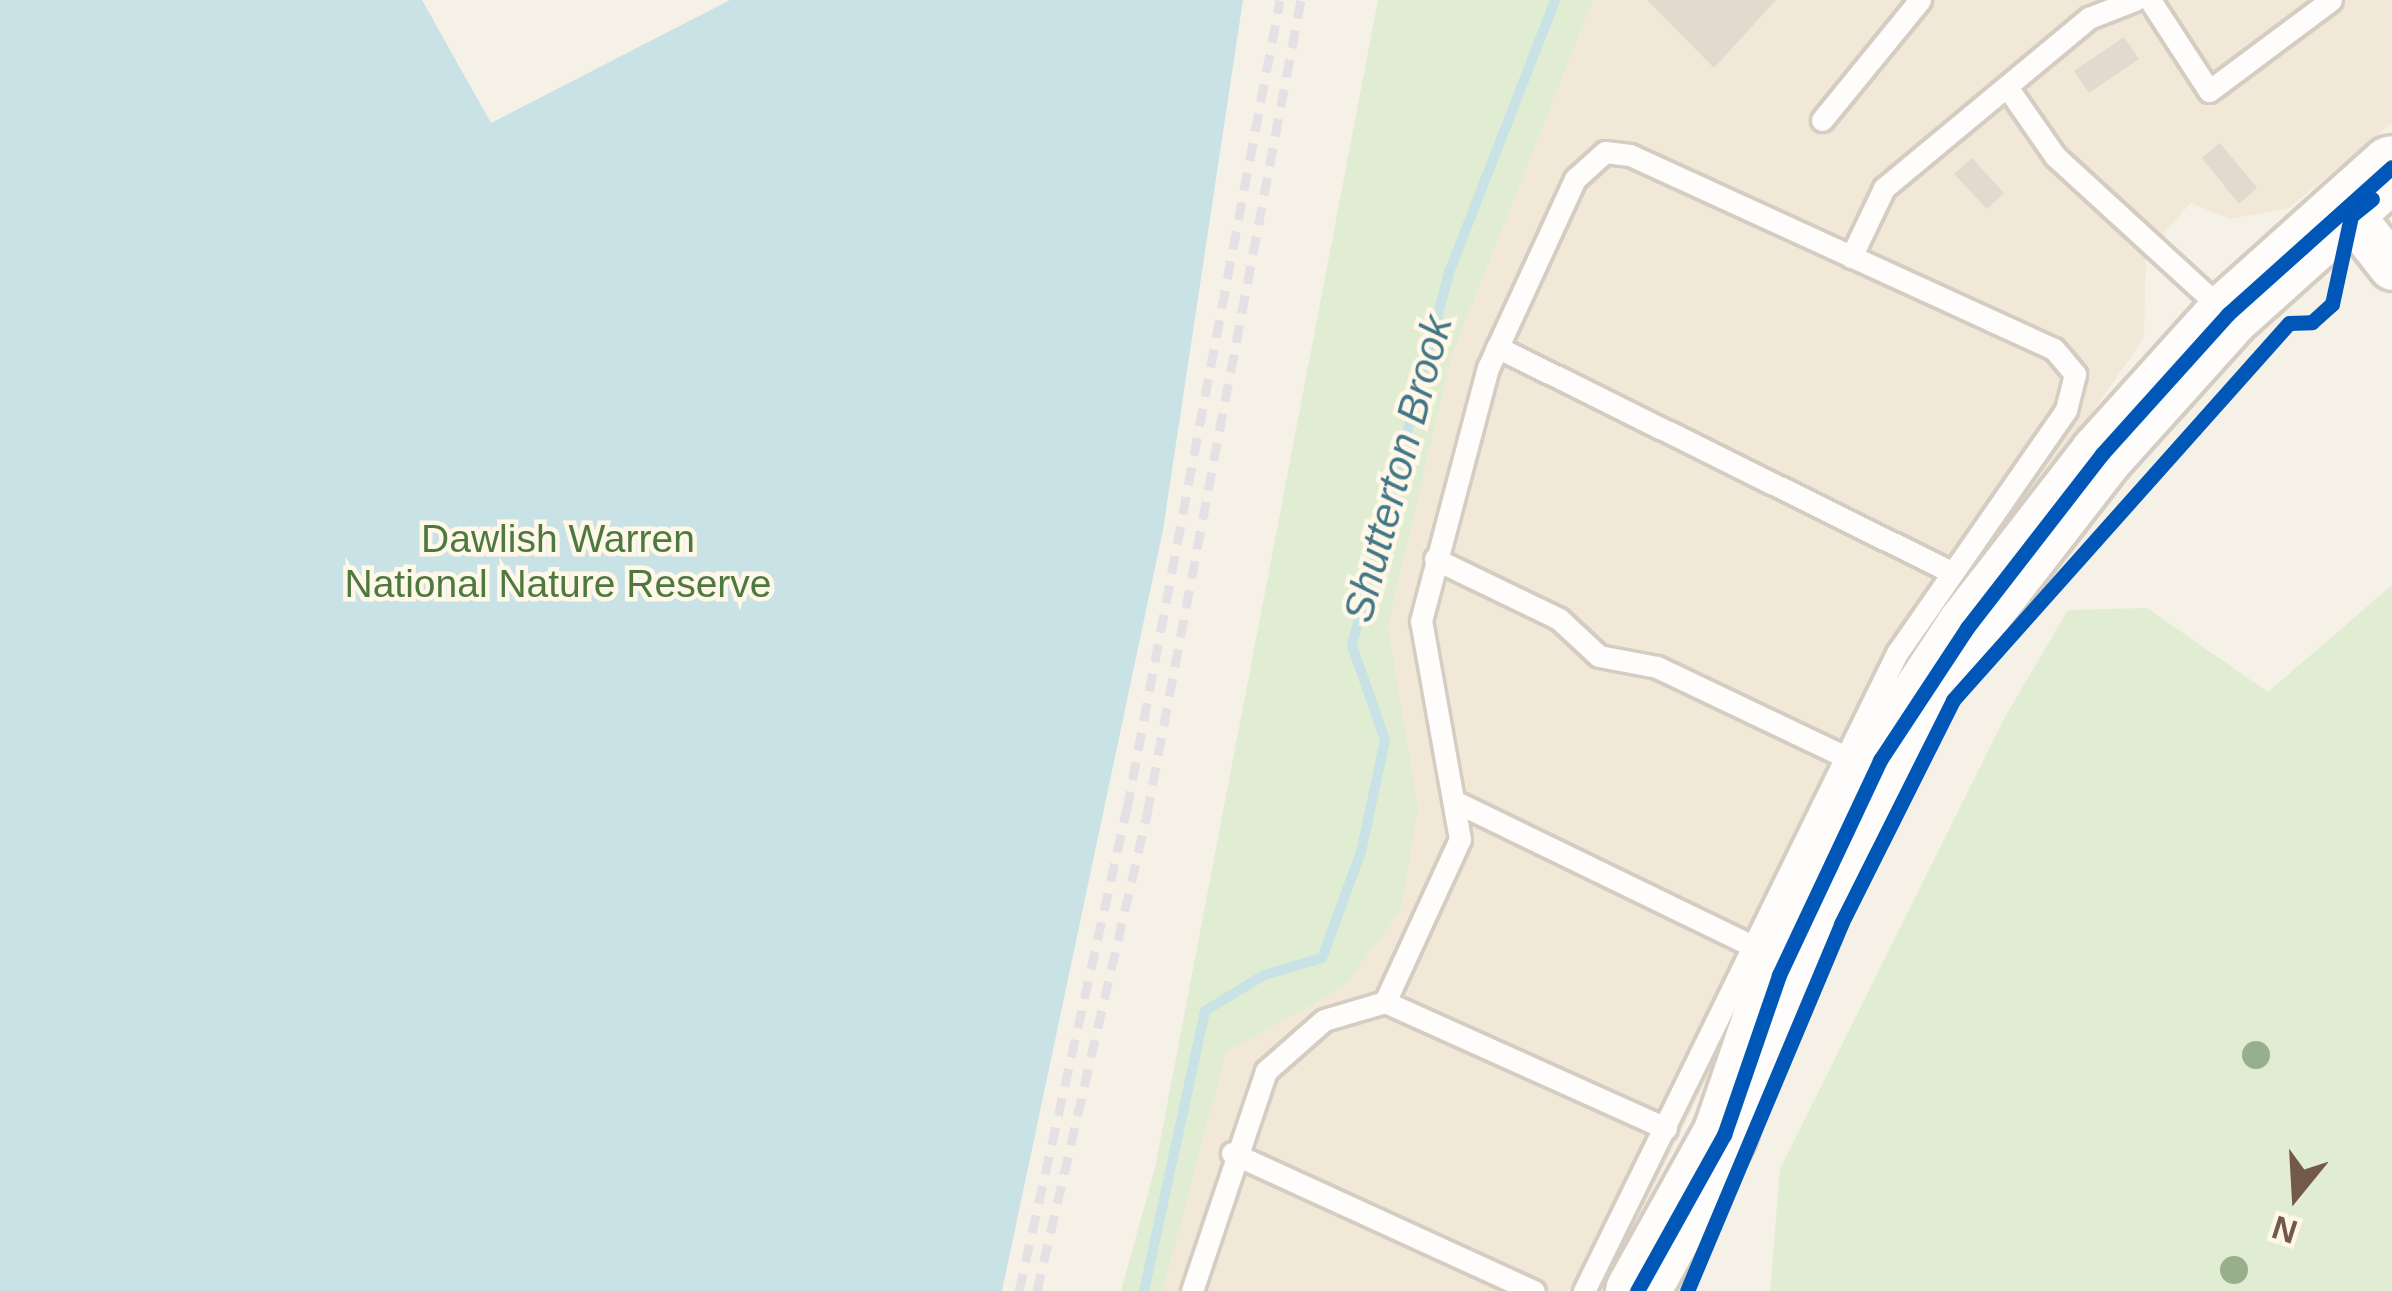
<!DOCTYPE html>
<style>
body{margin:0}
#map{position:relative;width:2392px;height:1291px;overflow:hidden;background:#f6f1e7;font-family:Helvetica,sans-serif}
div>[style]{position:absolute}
.residential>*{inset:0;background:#f2e8d7}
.green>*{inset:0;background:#e0edd2}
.water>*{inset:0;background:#c9e2e6}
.stream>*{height:10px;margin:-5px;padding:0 5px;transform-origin:5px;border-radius:5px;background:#c9e2e6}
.building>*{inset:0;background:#e2d9cf}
.roads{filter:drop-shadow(3px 0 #d5ccc2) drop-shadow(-3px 0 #d5ccc2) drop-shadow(0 3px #d5ccc2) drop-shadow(0 -3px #d5ccc2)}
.lane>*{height:21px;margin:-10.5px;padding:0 10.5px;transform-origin:10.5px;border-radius:10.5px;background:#fefdfb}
.street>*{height:45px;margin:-22.5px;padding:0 22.5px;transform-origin:22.5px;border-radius:22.5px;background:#fefdfb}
.secondary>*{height:63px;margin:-31.5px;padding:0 31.5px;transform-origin:31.5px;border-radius:31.5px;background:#fefdfb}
.rail>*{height:9px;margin-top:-4.5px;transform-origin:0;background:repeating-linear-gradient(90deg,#e4e1e4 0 18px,transparent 0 30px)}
.cycleway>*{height:15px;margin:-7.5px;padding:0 7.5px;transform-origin:7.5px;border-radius:7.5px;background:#0057b8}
.trees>*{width:28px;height:28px;margin:-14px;border-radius:50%;background:#99af8c}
span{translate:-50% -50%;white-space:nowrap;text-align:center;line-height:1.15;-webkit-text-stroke:9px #fff7e8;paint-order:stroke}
.park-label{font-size:39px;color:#4d7941}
.water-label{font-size:42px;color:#427787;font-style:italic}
.north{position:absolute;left:2236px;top:1135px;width:120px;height:120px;-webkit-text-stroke:9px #fff7e8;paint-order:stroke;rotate:198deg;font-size:33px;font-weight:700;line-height:48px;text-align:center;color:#735a48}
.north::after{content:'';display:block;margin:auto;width:42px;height:54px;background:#735a48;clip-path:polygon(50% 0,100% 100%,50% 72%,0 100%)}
</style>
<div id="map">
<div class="residential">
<i style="clip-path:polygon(1593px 0,2392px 0,2392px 123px,2289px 208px,2230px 219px,2191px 203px,2146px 252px,2144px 338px,1894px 696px,1603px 1291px,1163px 1291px,1226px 1051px,1345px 986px,1418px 807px,1388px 627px,1451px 358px)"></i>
</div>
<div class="green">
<i style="clip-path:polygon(1378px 0,1593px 0,1451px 358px,1388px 627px,1418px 807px,1401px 909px,1345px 986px,1226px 1052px,1163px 1291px,1121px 1291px,1155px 1168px)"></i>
<i style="clip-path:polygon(2392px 585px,2392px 1291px,1770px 1291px,1780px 1169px,2005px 717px,2068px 610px,2147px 608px,2268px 692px)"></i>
</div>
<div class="water">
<i style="clip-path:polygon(0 0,422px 0,491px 123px,730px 0,1243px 0,1163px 530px,1002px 1291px,0 1291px)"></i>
</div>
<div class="stream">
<i style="left:1144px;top:1291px;width:287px;rotate:-77.7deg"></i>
<i style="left:1205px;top:1011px;width:69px;rotate:-31.4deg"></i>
<i style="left:1264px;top:975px;width:60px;rotate:-16.3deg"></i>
<i style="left:1322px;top:958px;width:113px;rotate:-69.8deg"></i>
<i style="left:1361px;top:852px;width:115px;rotate:-77.9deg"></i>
<i style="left:1385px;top:740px;width:101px;rotate:-109.2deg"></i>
<i style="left:1352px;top:645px;width:388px;rotate:-75.4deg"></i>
<i style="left:1450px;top:270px;width:290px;rotate:-68.7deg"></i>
</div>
<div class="building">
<i style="clip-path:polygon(1647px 0,1776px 0,1714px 68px)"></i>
<i style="clip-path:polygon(2124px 37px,2139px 59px,2089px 93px,2074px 71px)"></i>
<i style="clip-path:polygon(2220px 143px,2257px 188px,2239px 204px,2202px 158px)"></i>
<i style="clip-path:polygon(1972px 158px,2004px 193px,1987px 209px,1954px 174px)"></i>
</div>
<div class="roads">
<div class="lane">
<i style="left:2150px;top:0;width:108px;rotate:57deg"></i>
<i style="left:2209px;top:91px;width:152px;rotate:-36.7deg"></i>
<i style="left:2007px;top:87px;width:84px;rotate:55.2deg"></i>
<i style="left:2055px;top:156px;width:228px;rotate:42.5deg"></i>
<i style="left:1822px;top:120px;width:155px;rotate:-50.8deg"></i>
<i style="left:1851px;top:257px;width:76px;rotate:-64.4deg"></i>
<i style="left:1884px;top:188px;width:266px;rotate:-39.7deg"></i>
<i style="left:2089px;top:18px;width:49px;rotate:-21.4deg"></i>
<i style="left:1497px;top:347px;width:504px;rotate:26.36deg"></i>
<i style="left:1435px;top:559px;width:138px;rotate:25.8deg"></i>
<i style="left:1559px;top:619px;width:54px;rotate:42.8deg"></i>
<i style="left:1599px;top:656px;width:59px;rotate:10.7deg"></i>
<i style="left:1657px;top:667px;width:209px;rotate:25.5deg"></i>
<i style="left:1458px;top:803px;width:328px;rotate:25.9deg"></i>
<i style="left:1385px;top:1002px;width:308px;rotate:24.2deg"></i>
<i style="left:1232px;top:1153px;width:332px;rotate:24.6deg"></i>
<i style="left:1192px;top:1291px;width:232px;rotate:-71.4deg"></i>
<i style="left:1266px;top:1071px;width:77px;rotate:-41.3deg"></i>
<i style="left:1324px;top:1020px;width:64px;rotate:-16.4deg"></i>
<i style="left:1385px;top:1002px;width:179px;rotate:-65.3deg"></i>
<i style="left:1460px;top:839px;width:221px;rotate:-100.1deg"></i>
<i style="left:1421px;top:621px;width:262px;rotate:-75.2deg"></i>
<i style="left:1488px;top:368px;width:208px;rotate:-65.3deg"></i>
<i style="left:1575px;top:179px;width:40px;rotate:-42deg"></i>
<i style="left:1605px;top:152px;width:25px;rotate:7deg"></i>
<i style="left:1630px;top:155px;width:466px;rotate:24.6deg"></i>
<i style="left:2054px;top:349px;width:33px;rotate:50deg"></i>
<i style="left:2075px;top:374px;width:37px;rotate:104deg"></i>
<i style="left:2066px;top:410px;width:296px;rotate:124.8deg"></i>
<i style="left:1897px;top:653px;width:711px;rotate:116.13deg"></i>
</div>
<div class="street">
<i style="left:2345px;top:207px;width:76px;rotate:51.9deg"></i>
</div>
<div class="secondary">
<i style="left:1637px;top:1291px;width:179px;rotate:-60.9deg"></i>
<i style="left:1724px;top:1135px;width:169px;rotate:-71deg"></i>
<i style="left:1779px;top:975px;width:238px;rotate:-64.8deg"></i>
<i style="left:1880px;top:760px;width:158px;rotate:-56.6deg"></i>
<i style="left:1967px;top:628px;width:220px;rotate:-52.2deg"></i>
<i style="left:2102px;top:454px;width:188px;rotate:-48deg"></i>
<i style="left:2228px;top:314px;width:220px;rotate:-41.9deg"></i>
</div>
</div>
<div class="rail">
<i style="left:1019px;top:1291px;width:494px;rotate:-77.4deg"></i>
<i style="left:1127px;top:809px;width:823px;rotate:-79.29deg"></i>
<i style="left:1037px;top:1291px;width:490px;rotate:-77deg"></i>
<i style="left:1147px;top:814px;width:828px;rotate:-79.29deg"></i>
</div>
<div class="cycleway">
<i style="left:1637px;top:1291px;width:179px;rotate:-60.9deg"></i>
<i style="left:1724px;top:1135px;width:169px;rotate:-71deg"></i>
<i style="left:1779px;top:975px;width:238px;rotate:-64.8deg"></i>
<i style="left:1880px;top:760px;width:158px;rotate:-56.6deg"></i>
<i style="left:1967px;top:628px;width:220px;rotate:-52.2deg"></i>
<i style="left:2102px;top:454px;width:188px;rotate:-48deg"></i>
<i style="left:2228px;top:314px;width:220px;rotate:-41.9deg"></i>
<i style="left:1687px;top:1291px;width:398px;rotate:-67.2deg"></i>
<i style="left:1841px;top:924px;width:250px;rotate:-63.4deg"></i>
<i style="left:1953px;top:700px;width:505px;rotate:-48.29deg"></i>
<i style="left:2289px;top:323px;width:23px;rotate:-2deg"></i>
<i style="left:2312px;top:322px;width:27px;rotate:-42deg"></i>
<i style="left:2332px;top:304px;width:90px;rotate:-77.8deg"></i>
<i style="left:2351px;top:216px;width:27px;rotate:-39deg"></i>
</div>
<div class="trees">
<i style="left:2256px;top:1055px"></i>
<i style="left:2234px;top:1270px"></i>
</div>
<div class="park-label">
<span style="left:558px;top:562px">Dawlish Warren<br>National Nature Reserve</span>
</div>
<div class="water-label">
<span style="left:1398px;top:469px;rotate:-75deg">Shutterton Brook</span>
</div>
<div class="north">N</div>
</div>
